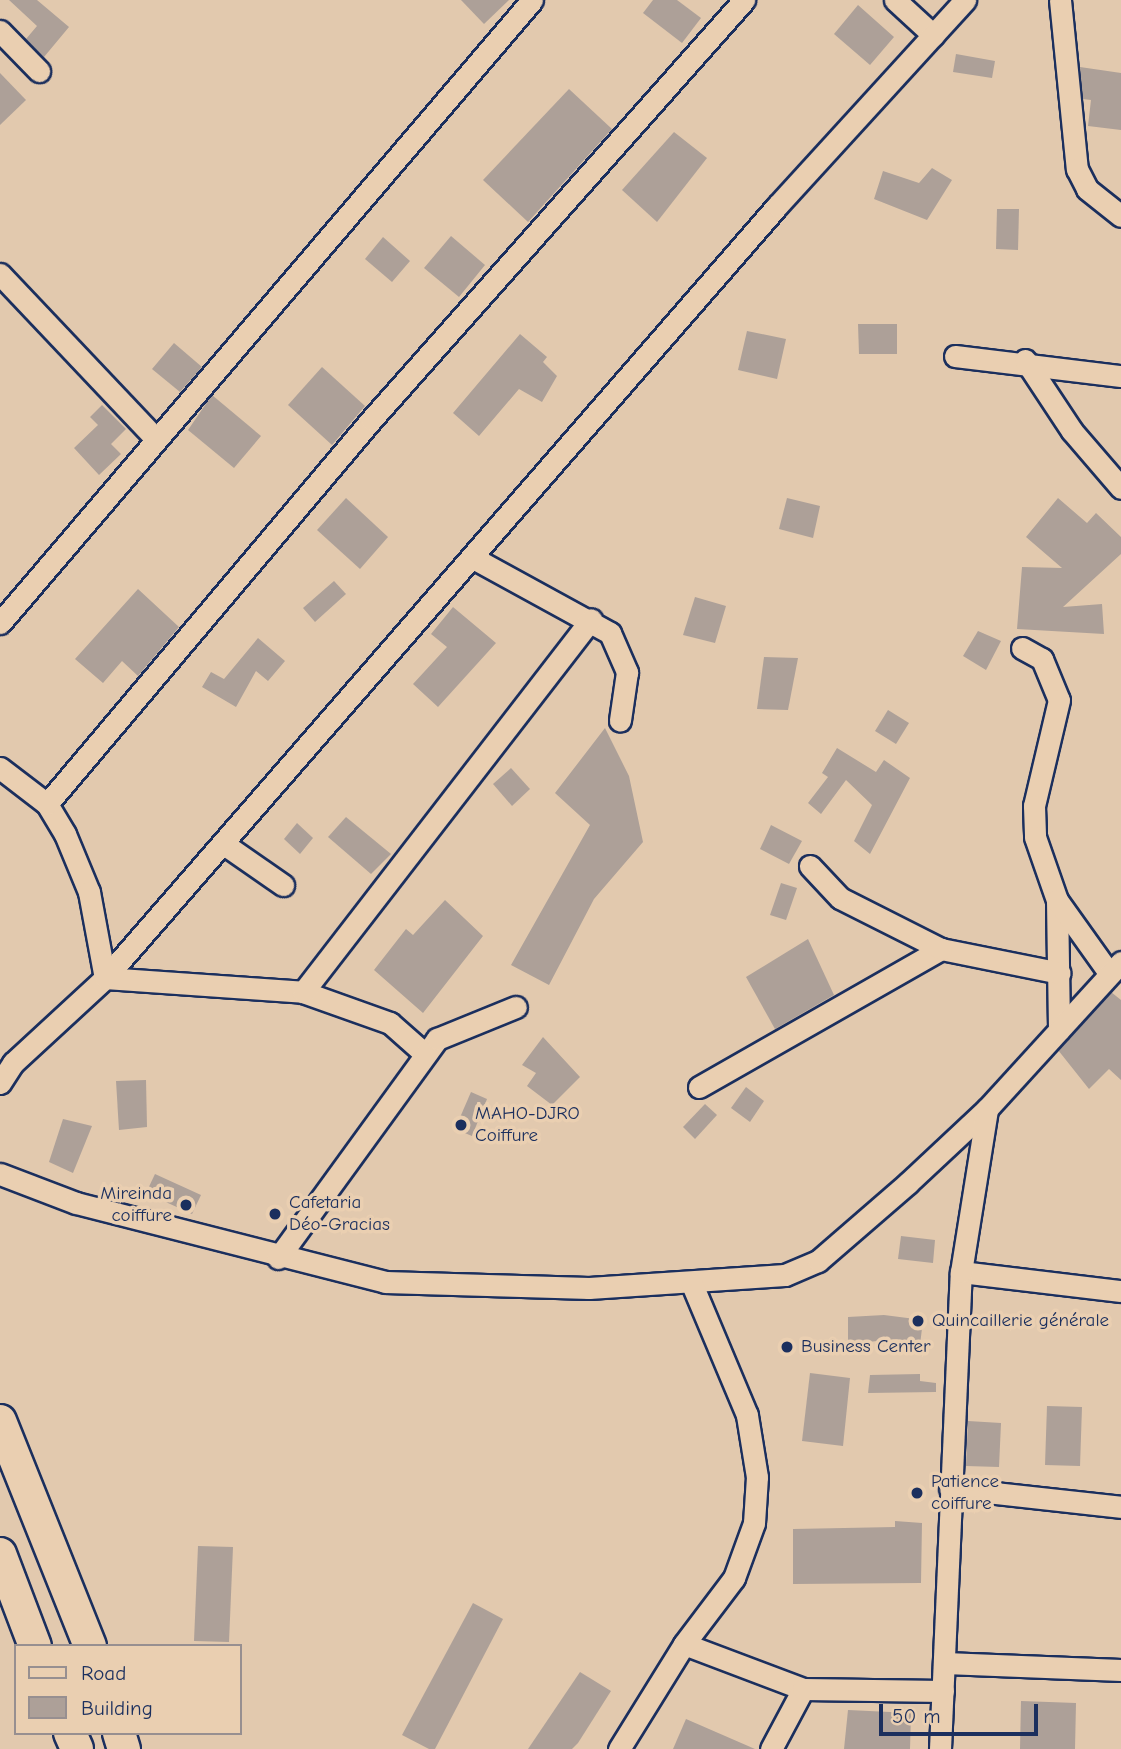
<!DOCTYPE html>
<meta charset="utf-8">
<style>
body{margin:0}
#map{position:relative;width:1121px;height:1749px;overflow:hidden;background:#e2c9ae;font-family:"Comic Neue",sans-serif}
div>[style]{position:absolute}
.building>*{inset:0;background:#ada098}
.roads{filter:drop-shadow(2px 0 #1b2f5e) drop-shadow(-2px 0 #1b2f5e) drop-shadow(0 2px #1b2f5e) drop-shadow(0 -2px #1b2f5e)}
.minor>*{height:21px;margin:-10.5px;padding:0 10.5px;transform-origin:10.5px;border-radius:10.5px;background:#eacfb1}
.primary>*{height:32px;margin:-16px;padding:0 16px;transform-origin:16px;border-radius:16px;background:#eacfb1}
.dots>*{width:19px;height:19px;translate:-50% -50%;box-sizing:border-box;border:4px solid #eacfb1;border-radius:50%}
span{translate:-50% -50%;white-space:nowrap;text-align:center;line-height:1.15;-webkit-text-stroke:7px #eacfb1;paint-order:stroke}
.poi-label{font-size:19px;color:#1b2f5e}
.left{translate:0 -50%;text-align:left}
.right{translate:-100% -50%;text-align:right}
.legend{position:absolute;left:14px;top:1644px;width:228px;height:91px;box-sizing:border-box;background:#eacfb1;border:2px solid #978f90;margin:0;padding:9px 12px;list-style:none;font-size:21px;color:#1b2f5e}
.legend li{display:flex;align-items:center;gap:14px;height:35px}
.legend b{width:35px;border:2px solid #978f90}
.scale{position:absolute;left:879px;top:1704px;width:159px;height:32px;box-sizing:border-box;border:4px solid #1b2f5e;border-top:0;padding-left:9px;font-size:21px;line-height:24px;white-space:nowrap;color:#1b2f5e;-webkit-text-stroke:5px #eacfb1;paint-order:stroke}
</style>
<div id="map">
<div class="building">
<i style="clip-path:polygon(9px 0,37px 0,69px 27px,44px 57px,26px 39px,37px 26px)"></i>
<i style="clip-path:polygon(461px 0,509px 0,484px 24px)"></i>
<i style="clip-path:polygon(653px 0,677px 0,701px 18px,682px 43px,643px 13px)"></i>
<i style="clip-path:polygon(858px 5px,894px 37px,870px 65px,834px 34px)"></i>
<i style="clip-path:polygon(956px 54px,995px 61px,992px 78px,953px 72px)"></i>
<i style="clip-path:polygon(1080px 67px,1121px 73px,1121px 130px,1088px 126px,1091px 100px,1083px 99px)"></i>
<i style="clip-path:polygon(0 73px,26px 100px,0 125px)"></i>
<i style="clip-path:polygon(569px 89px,612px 129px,528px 222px,483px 180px)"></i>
<i style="clip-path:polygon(674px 132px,707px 158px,657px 222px,622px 190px)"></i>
<i style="clip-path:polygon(932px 168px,952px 180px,927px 220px,874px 199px,883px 171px,919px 183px)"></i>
<i style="clip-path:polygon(997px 209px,1019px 209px,1018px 250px,996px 249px)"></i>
<i style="clip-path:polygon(451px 236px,485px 265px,459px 297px,424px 268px)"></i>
<i style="clip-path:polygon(383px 237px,410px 261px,392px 282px,365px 259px)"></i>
<i style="clip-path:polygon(858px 324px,897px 324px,897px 354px,859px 354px)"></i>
<i style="clip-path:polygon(747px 331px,786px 339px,777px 379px,738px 370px)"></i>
<i style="clip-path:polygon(520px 334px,547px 357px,543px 362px,557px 376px,542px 402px,519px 389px,479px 436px,453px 413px)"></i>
<i style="clip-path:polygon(174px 343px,202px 367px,180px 392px,152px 369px)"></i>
<i style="clip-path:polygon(322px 367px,365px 406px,332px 445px,288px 405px)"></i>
<i style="clip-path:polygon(212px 395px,261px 436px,234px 468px,188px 430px)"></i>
<i style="clip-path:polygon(102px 405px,126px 429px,111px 444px,121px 454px,99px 475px,74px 448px,98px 425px,90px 417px)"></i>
<i style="clip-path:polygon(346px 498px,388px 537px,360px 569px,317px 530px)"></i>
<i style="clip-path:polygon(787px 498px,820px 506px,813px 538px,779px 529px)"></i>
<i style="clip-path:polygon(1058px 498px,1087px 523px,1096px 513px,1121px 537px,1121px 554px,1063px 607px,1102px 604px,1104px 634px,1017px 629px,1022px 567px,1062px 568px,1026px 537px)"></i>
<i style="clip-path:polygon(334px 581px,346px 594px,315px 622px,303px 608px)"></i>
<i style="clip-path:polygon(138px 589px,179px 627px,138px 676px,122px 661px,103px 683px,75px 659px)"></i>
<i style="clip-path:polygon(695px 597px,726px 606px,715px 643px,683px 635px)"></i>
<i style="clip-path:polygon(453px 607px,496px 643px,438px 707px,413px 684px,447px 647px,431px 634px)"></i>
<i style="clip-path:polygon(978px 631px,1001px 641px,986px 670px,963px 656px)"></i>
<i style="clip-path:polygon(258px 638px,285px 661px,268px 681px,256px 671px,236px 707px,202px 687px,211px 672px,224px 679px)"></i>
<i style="clip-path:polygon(764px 657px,798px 658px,788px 710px,757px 709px)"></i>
<i style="clip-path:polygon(888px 710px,909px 723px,896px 744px,875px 731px)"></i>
<i style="clip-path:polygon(605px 728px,629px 776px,643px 842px,594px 899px,549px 985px,511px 965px,590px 825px,555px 793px)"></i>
<i style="clip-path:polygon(837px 748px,876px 772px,884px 760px,910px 778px,870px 854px,854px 841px,872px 805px,846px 780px,821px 814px,808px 803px,828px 777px,822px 773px)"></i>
<i style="clip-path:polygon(511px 768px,530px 789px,512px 806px,493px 784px)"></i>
<i style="clip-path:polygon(346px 817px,391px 854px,371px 874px,328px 837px)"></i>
<i style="clip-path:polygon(297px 823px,313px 838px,300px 854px,284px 839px)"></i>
<i style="clip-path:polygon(771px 825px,802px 841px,789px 864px,760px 849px)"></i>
<i style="clip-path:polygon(781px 883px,797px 888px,786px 920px,770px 915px)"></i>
<i style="clip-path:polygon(445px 900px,483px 936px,423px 1013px,374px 970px,406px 929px,413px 935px)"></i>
<i style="clip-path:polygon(808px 939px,834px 995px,775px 1029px,746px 977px)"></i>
<i style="clip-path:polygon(1111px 992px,1121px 1000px,1121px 1080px,1109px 1069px,1089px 1089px,1058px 1050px)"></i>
<i style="clip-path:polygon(543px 1037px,580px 1077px,552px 1105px,527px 1086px,536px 1073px,522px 1065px)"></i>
<i style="clip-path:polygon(146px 1080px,147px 1127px,119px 1130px,116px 1081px)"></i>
<i style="clip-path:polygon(746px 1087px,764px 1101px,750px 1122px,731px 1108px)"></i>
<i style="clip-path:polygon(471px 1092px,487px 1099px,472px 1136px,455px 1129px)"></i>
<i style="clip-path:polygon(705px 1104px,717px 1115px,695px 1139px,683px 1127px)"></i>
<i style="clip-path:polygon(63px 1119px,92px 1126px,73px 1173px,49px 1162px)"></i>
<i style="clip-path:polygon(155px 1174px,201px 1195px,192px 1214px,146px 1193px)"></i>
<i style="clip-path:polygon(901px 1236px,935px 1240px,933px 1263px,898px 1259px)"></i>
<i style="clip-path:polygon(884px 1315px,923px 1320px,920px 1345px,897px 1339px,848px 1344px,848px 1317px)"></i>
<i style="clip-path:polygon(810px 1373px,850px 1378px,843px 1446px,802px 1441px)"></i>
<i style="clip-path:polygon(920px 1374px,920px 1381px,936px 1383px,936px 1392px,868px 1393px,870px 1375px)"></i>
<i style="clip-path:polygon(1047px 1406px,1082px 1407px,1080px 1466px,1045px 1465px)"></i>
<i style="clip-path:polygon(968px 1421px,1001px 1423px,999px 1467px,966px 1466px)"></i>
<i style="clip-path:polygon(895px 1521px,922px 1523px,921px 1583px,793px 1584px,793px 1529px,895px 1527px)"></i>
<i style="clip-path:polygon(198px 1546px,233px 1547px,229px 1642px,194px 1641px)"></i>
<i style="clip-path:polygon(473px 1603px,503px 1619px,435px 1749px,429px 1749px,402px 1735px)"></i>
<i style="clip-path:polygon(580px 1672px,611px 1691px,578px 1743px,572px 1749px,528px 1749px)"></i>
<i style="clip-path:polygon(1021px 1701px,1076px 1703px,1075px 1749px,1020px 1749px)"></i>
<i style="clip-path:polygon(848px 1710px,911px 1713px,910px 1749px,844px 1749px)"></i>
<i style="clip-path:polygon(686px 1719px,755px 1749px,673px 1749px)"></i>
</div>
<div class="roads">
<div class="minor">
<i style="left:895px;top:0;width:52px;rotate:42.6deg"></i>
<i style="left:1060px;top:0;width:170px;rotate:84.3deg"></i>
<i style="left:1077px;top:169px;width:22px;rotate:63deg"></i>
<i style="left:1087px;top:189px;width:43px;rotate:38.5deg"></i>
<i style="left:0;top:31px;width:56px;rotate:45.7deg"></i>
<i style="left:0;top:274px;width:227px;rotate:46.6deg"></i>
<i style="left:955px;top:356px;width:167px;rotate:6.9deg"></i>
<i style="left:1025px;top:360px;width:85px;rotate:56.5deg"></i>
<i style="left:1072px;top:431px;width:75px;rotate:49.3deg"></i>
<i style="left:475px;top:559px;width:154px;rotate:28.7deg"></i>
<i style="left:610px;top:633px;width:43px;rotate:66.4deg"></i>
<i style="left:627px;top:672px;width:49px;rotate:98.3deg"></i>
<i style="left:0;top:623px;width:819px;rotate:-49.5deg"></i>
<i style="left:1022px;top:648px;width:23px;rotate:29deg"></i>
<i style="left:1042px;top:659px;width:44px;rotate:67.5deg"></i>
<i style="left:1059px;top:700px;width:109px;rotate:103.3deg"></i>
<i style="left:1034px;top:806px;width:31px;rotate:88deg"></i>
<i style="left:1035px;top:837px;width:67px;rotate:70.8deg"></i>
<i style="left:1057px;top:900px;width:130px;rotate:89.1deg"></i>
<i style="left:0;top:768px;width:59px;rotate:37.5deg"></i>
<i style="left:47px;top:804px;width:35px;rotate:59deg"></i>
<i style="left:65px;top:834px;width:63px;rotate:67.5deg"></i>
<i style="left:89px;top:892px;width:87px;rotate:79.5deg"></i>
<i style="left:105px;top:978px;width:198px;rotate:4deg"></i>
<i style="left:303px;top:992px;width:92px;rotate:19.6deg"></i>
<i style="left:390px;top:1023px;width:47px;rotate:41.5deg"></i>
<i style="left:47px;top:804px;width:502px;rotate:-49.84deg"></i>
<i style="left:371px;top:420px;width:562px;rotate:-48.39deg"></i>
<i style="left:224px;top:844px;width:72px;rotate:34.8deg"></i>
<i style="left:1057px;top:900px;width:90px;rotate:54.5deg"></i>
<i style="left:941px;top:949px;width:121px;rotate:11.4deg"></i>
<i style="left:303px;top:992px;width:471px;rotate:-52.3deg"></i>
<i style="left:0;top:1083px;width:24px;rotate:-57deg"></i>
<i style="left:13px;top:1063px;width:125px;rotate:-42.7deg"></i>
<i style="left:105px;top:978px;width:1024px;rotate:-48.96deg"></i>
<i style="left:777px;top:206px;width:279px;rotate:-47.6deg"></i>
<i style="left:699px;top:1087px;width:279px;rotate:-29.7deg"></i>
<i style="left:941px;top:949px;width:113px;rotate:-153.2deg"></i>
<i style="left:840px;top:898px;width:44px;rotate:-133.2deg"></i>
<i style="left:0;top:1174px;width:81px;rotate:20.9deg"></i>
<i style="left:76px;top:1203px;width:319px;rotate:14.3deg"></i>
<i style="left:385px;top:1282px;width:204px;rotate:1.7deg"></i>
<i style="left:589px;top:1288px;width:196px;rotate:-3.8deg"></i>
<i style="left:785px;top:1275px;width:36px;rotate:-23deg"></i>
<i style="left:818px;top:1261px;width:119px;rotate:-40.9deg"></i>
<i style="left:908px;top:1183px;width:108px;rotate:-43.1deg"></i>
<i style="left:987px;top:1109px;width:199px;rotate:-47.6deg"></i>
<i style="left:278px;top:1258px;width:271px;rotate:-54deg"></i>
<i style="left:437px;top:1039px;width:85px;rotate:-22.1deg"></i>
<i style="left:961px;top:1272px;width:161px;rotate:6.8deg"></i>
<i style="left:950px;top:1488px;width:172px;rotate:6.3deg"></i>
<i style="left:684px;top:1644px;width:127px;rotate:20.7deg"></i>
<i style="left:945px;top:1663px;width:176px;rotate:2.3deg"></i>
<i style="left:619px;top:1749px;width:123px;rotate:-58.2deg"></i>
<i style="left:684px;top:1644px;width:83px;rotate:-52.9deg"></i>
<i style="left:734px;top:1578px;width:59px;rotate:-70deg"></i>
<i style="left:754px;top:1523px;width:46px;rotate:-86.3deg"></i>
<i style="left:757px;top:1477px;width:63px;rotate:-99.2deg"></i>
<i style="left:747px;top:1415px;width:142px;rotate:-112.8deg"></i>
<i style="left:771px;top:1749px;width:68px;rotate:-61.9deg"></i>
<i style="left:803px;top:1689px;width:140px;rotate:0.8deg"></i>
<i style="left:940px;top:1749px;width:477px;rotate:-87.5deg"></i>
<i style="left:961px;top:1272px;width:165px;rotate:-80.9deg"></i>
</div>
<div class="primary">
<i style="left:0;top:1421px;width:242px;rotate:68.2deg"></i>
<i style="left:0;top:1554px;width:98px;rotate:69.2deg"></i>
<i style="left:70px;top:1733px;width:17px;rotate:66deg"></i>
<i style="left:119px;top:1733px;width:17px;rotate:73deg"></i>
</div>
</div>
<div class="dots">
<i style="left:461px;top:1125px;background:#1b2f5e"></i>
<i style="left:186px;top:1205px;background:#1b2f5e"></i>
<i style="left:275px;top:1214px;background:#1b2f5e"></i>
<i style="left:918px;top:1321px;background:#1b2f5e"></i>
<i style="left:787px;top:1347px;background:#1b2f5e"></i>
<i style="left:917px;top:1493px;background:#1b2f5e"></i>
</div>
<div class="poi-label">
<span class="left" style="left:475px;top:1125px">MAHO-DJRO<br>Coiffure</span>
<span class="right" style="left:172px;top:1205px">Mireinda<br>coiffure</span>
<span class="left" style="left:289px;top:1214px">Cafetaria<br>Déo-Gracias</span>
<span class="left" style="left:932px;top:1321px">Quincaillerie générale</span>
<span class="left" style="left:801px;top:1347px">Business Center</span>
<span class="left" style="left:931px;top:1493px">Patience<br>coiffure</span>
</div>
<ul class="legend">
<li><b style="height:9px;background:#eacfb1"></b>Road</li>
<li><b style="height:19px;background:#ada098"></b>Building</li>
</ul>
<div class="scale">50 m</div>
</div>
